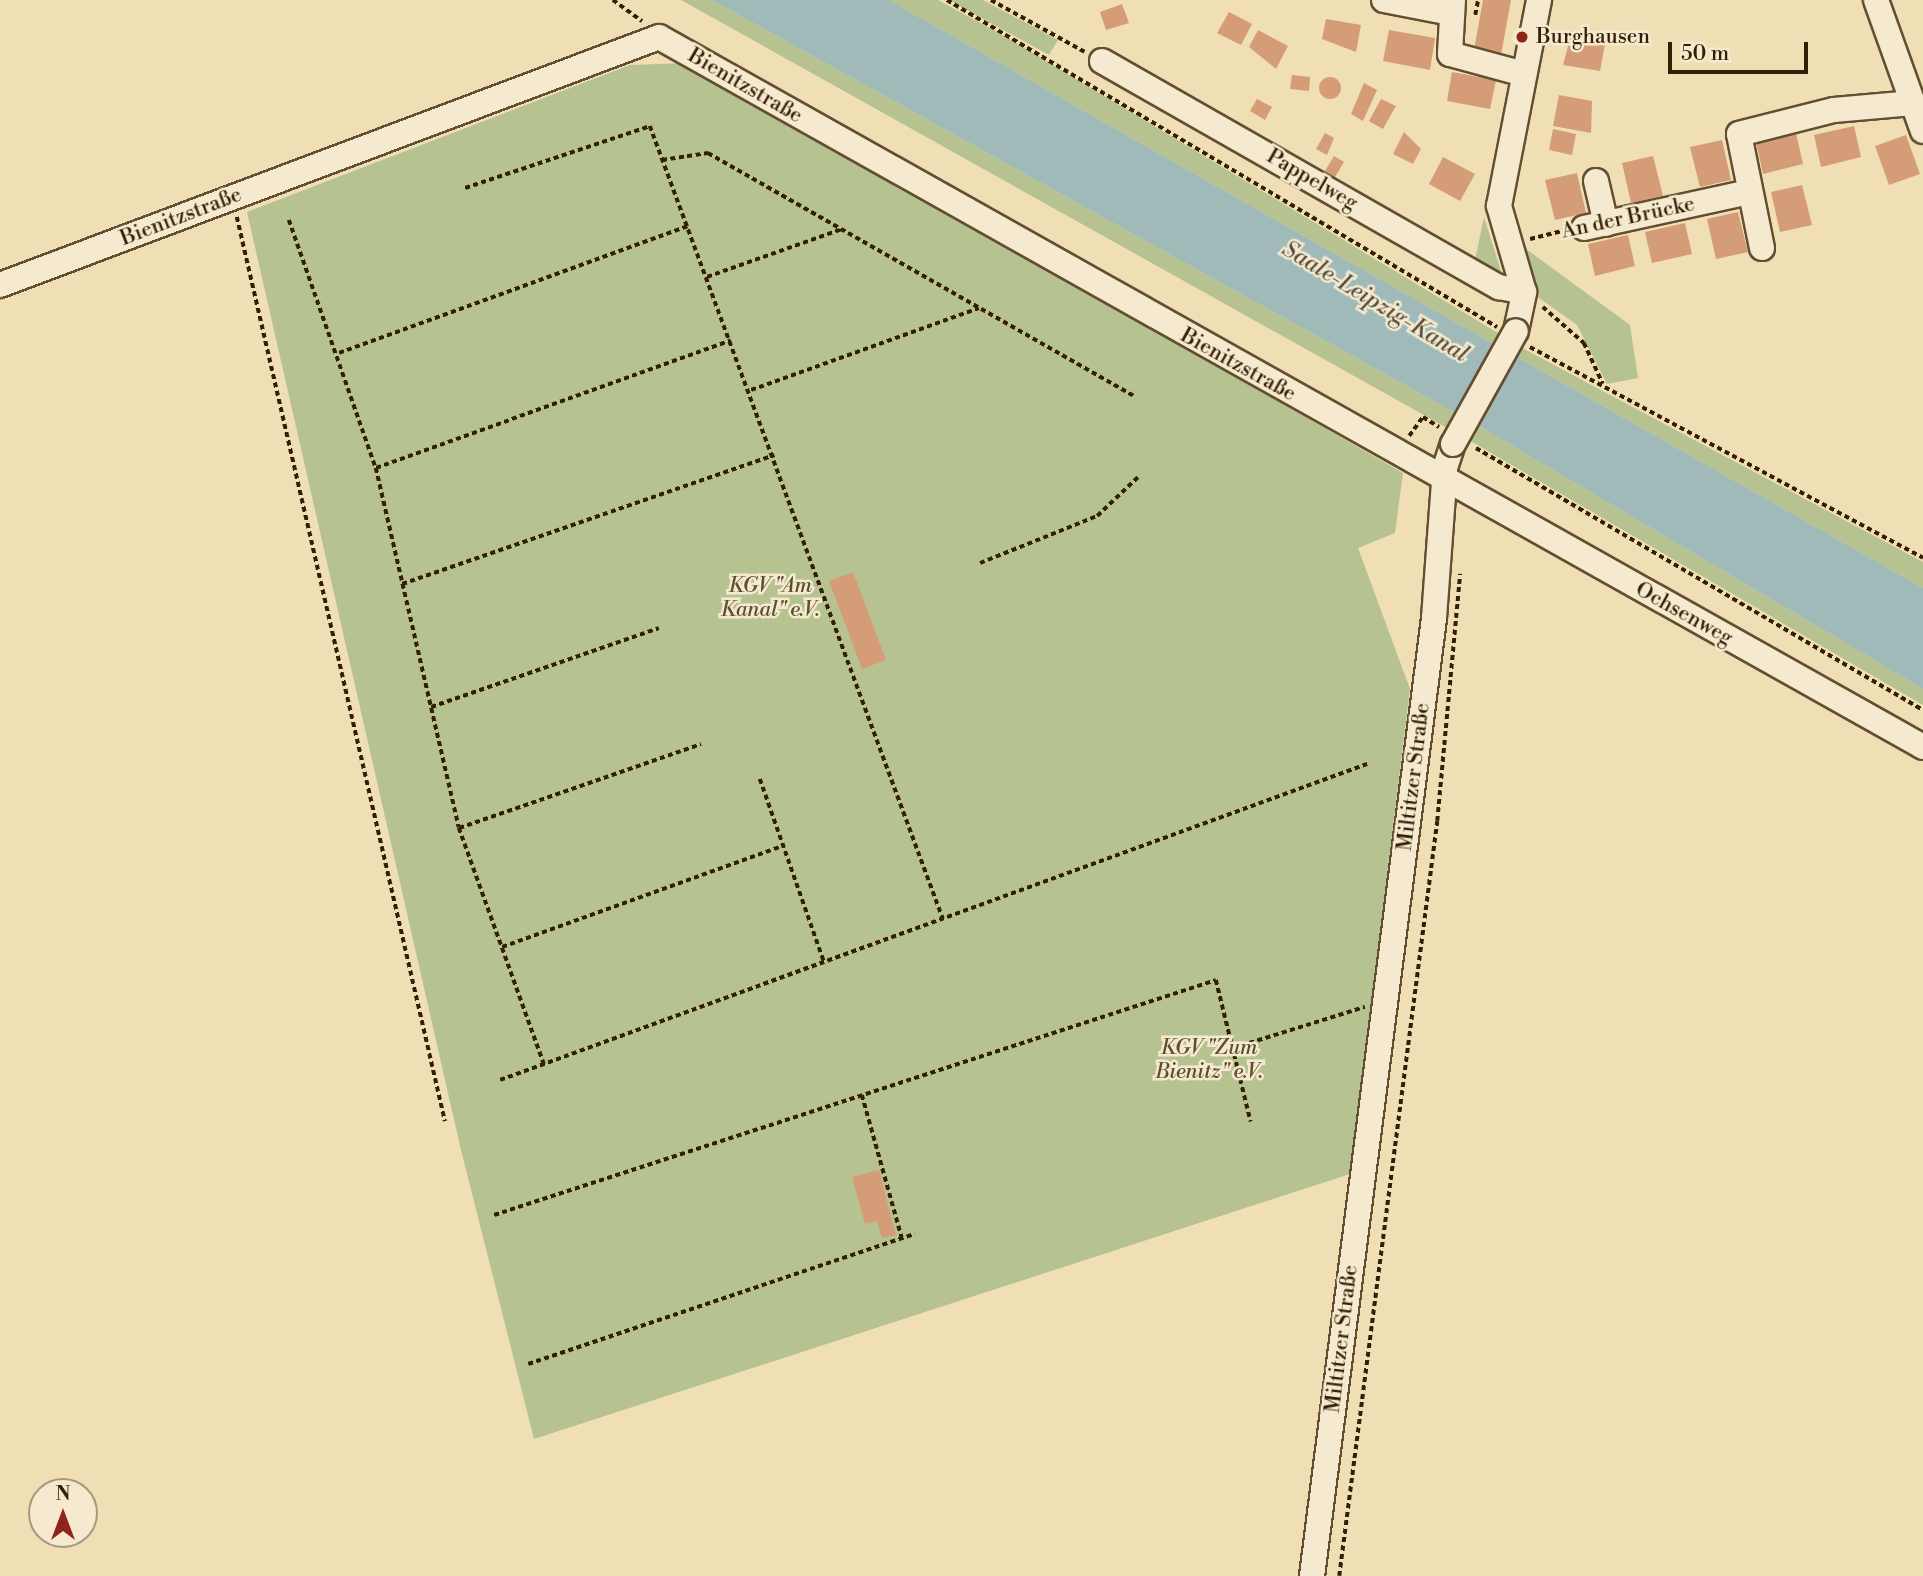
<!DOCTYPE html>
<meta charset="utf-8">
<style>
body{margin:0}
#map{position:relative;width:1923px;height:1576px;overflow:hidden;background:#f0deb5;font-family:"Libre Bodoni",serif}
div>[style]{position:absolute}
.green>*{inset:0;background:#b6c290}
.water>*{inset:0;background:#a0b9b9}
.building>*{inset:0;background:#d49d78}
.round{border-radius:50%}
.path>*{height:3.5px;margin-top:-1.75px;transform-origin:0;background:repeating-linear-gradient(90deg,#341e05 0 5px,transparent 0 8.5px)}
.roads{filter:drop-shadow(2px 0 #634e31) drop-shadow(-2px 0 #634e31) drop-shadow(0 2px #634e31) drop-shadow(0 -2px #634e31)}
.minor>*{height:24px;margin:-12px;padding:0 12px;transform-origin:12px;border-radius:12px;background:#f5eacf}
.bridges{filter:drop-shadow(2px 0 #634e31) drop-shadow(-2px 0 #634e31) drop-shadow(0 2px #634e31) drop-shadow(0 -2px #634e31)}
.minor-bridge>*{height:24px;margin:-12px;padding:0 12px;transform-origin:12px;border-radius:12px;background:#f5eacf}
.dots>*{width:19px;height:19px;translate:-50% -50%;box-sizing:border-box;border:4px solid #f5eacf;border-radius:50%}
span{translate:-50% -50%;white-space:nowrap;text-align:center;line-height:1.15;-webkit-text-stroke:5px #f5eacf;paint-order:stroke}
.poi-label{font-size:21px;color:#341e05}
.left{translate:0 -50%;text-align:left}
.street-label{font-size:21px;color:#341e05}
.park-label{font-size:21px;color:#5b4f2f;font-style:italic}
.water-label{font-size:23px;color:#544c3b;font-style:italic}
.north{position:absolute;left:28px;top:1478px;width:70px;height:70px;box-sizing:border-box;background:#f5eacf;border:2px solid #a8987e;border-radius:50%;rotate:0deg;font-size:19px;font-weight:700;line-height:28px;text-align:center;color:#341e05}
.north::after{content:'';display:block;margin:auto;width:24px;height:32px;background:#8f2418;clip-path:polygon(50% 0,100% 100%,50% 72%,0 100%)}
.scale{position:absolute;left:1668px;top:42px;width:140px;height:32px;box-sizing:border-box;border:4px solid #341e05;border-top:0;padding-left:9px;font-size:21px;line-height:24px;white-space:nowrap;color:#341e05;-webkit-text-stroke:5px #f5eacf;paint-order:stroke}
</style>
<div id="map">
<div class="green">
<i style="clip-path:polygon(681px 0,712px 0,1484px 429px,1923px 689px,1923px 705px,1474px 443px)"></i>
<i style="clip-path:polygon(889px 0,938px 0,1008px 38px,1526px 350px,1923px 562px,1923px 588px)"></i>
<i style="clip-path:polygon(949px 0,983px 0,1058px 40px,1049px 55px)"></i>
<i style="clip-path:polygon(688px 63px,1403px 473px,1395px 533px,1358px 548px,1410px 689px,1350px 1174px,534px 1439px,461px 1150px,247px 212px,630px 65px)"></i>
<i style="clip-path:polygon(1484px 217px,1504px 281px,1474px 265px)"></i>
<i style="clip-path:polygon(1522px 246px,1630px 325px,1638px 378px,1607px 384px,1577px 325px,1538px 297px)"></i>
</div>
<div class="water">
<i style="clip-path:polygon(712px 0,889px 0,1923px 588px,1923px 689px,1484px 429px)"></i>
</div>
<div class="building">
<i style="clip-path:polygon(1483px 0,1511px 0,1501px 55px,1474px 50px)"></i>
<i style="clip-path:polygon(1122px 4px,1129px 23px,1106px 30px,1100px 12px)"></i>
<i style="clip-path:polygon(1229px 12px,1252px 24px,1241px 45px,1217px 33px)"></i>
<i style="clip-path:polygon(1326px 19px,1361px 25px,1356px 52px,1322px 39px)"></i>
<i style="clip-path:polygon(1258px 30px,1288px 46px,1276px 69px,1249px 47px)"></i>
<i style="clip-path:polygon(1389px 30px,1435px 38px,1430px 70px,1383px 61px)"></i>
<i style="clip-path:polygon(1572px 31px,1605px 44px,1600px 71px,1563px 65px)"></i>
<i style="clip-path:polygon(1452px 72px,1496px 80px,1490px 109px,1447px 101px)"></i>
<i style="clip-path:polygon(1292px 75px,1310px 77px,1309px 91px,1290px 89px)"></i>
<i class="round" style="left:1319px;top:77px;width:22px;height:22px"></i>
<i style="clip-path:polygon(1364px 83px,1377px 90px,1363px 121px,1351px 114px)"></i>
<i style="clip-path:polygon(1559px 95px,1592px 101px,1591px 133px,1553px 126px)"></i>
<i style="clip-path:polygon(1257px 99px,1272px 107px,1265px 120px,1250px 111px)"></i>
<i style="clip-path:polygon(1381px 99px,1396px 106px,1383px 129px,1369px 121px)"></i>
<i style="clip-path:polygon(1854px 126px,1861px 157px,1821px 167px,1814px 135px)"></i>
<i style="clip-path:polygon(1553px 129px,1576px 134px,1572px 155px,1549px 150px)"></i>
<i style="clip-path:polygon(1404px 132px,1421px 149px,1413px 164px,1393px 154px)"></i>
<i style="clip-path:polygon(1325px 133px,1334px 138px,1327px 155px,1316px 149px)"></i>
<i style="clip-path:polygon(1796px 133px,1803px 164px,1763px 174px,1756px 142px)"></i>
<i style="clip-path:polygon(1906px 135px,1920px 174px,1889px 185px,1875px 146px)"></i>
<i style="clip-path:polygon(1722px 140px,1731px 180px,1700px 187px,1690px 147px)"></i>
<i style="clip-path:polygon(1334px 156px,1344px 162px,1335px 177px,1325px 171px)"></i>
<i style="clip-path:polygon(1653px 156px,1663px 196px,1631px 203px,1622px 163px)"></i>
<i style="clip-path:polygon(1443px 157px,1475px 174px,1460px 201px,1429px 184px)"></i>
<i style="clip-path:polygon(1577px 173px,1586px 213px,1555px 220px,1545px 180px)"></i>
<i style="clip-path:polygon(1802px 185px,1812px 225px,1780px 232px,1771px 192px)"></i>
<i style="clip-path:polygon(1738px 212px,1748px 252px,1716px 259px,1707px 219px)"></i>
<i style="clip-path:polygon(1685px 223px,1692px 254px,1652px 263px,1645px 232px)"></i>
<i style="clip-path:polygon(1628px 235px,1635px 266px,1595px 276px,1588px 244px)"></i>
<i style="clip-path:polygon(853px 572px,886px 660px,862px 669px,829px 581px)"></i>
<i style="clip-path:polygon(879px 1170px,896px 1235px,882px 1238px,877px 1221px,865px 1224px,852px 1177px)"></i>
</div>
<div class="path">
<i style="left:613px;top:0;width:36px;rotate:36deg"></i>
<i style="left:947px;top:0;width:640px;rotate:30.73deg"></i>
<i style="left:991px;top:0;width:107px;rotate:29deg"></i>
<i style="left:1475px;top:15px;width:15px;rotate:-79deg"></i>
<i style="left:662px;top:160px;width:47px;rotate:-8.7deg"></i>
<i style="left:708px;top:153px;width:490px;rotate:29.7deg"></i>
<i style="left:465px;top:188px;width:195px;rotate:-18.5deg"></i>
<i style="left:650px;top:126px;width:845px;rotate:69.72deg"></i>
<i style="left:237px;top:217px;width:928px;rotate:77.04deg"></i>
<i style="left:289px;top:220px;width:263px;rotate:70.7deg"></i>
<i style="left:376px;top:468px;width:369px;rotate:77deg"></i>
<i style="left:459px;top:828px;width:251px;rotate:70.2deg"></i>
<i style="left:1530px;top:239px;width:34px;rotate:-14deg"></i>
<i style="left:707px;top:277px;width:143px;rotate:-19.6deg"></i>
<i style="left:1543px;top:307px;width:55px;rotate:41.3deg"></i>
<i style="left:1584px;top:343px;width:45px;rotate:65.1deg"></i>
<i style="left:1530px;top:347px;width:446px;rotate:28.2deg"></i>
<i style="left:339px;top:353px;width:371px;rotate:-20deg"></i>
<i style="left:751px;top:390px;width:242px;rotate:-19.8deg"></i>
<i style="left:1409px;top:436px;width:24px;rotate:-54deg"></i>
<i style="left:1423px;top:417px;width:19px;rotate:32deg"></i>
<i style="left:1476px;top:448px;width:518px;rotate:30.38deg"></i>
<i style="left:376px;top:468px;width:377px;rotate:-19.8deg"></i>
<i style="left:980px;top:563px;width:126px;rotate:-21.9deg"></i>
<i style="left:1097px;top:516px;width:58px;rotate:-43.6deg"></i>
<i style="left:402px;top:584px;width:394px;rotate:-19.1deg"></i>
<i style="left:431px;top:707px;width:241px;rotate:-19.1deg"></i>
<i style="left:760px;top:779px;width:194px;rotate:70.7deg"></i>
<i style="left:459px;top:828px;width:256px;rotate:-19.1deg"></i>
<i style="left:502px;top:947px;width:299px;rotate:-19.8deg"></i>
<i style="left:1233px;top:1048px;width:138px;rotate:-17.3deg"></i>
<i style="left:500px;top:1080px;width:923px;rotate:-20.03deg"></i>
<i style="left:862px;top:1095px;width:148px;rotate:74.4deg"></i>
<i style="left:494px;top:1215px;width:759px;rotate:-18.03deg"></i>
<i style="left:1216px;top:980px;width:146px;rotate:76.2deg"></i>
<i style="left:528px;top:1364px;width:408px;rotate:-18.6deg"></i>
<i style="left:1339px;top:1576px;width:761px;rotate:-82.6deg"></i>
<i style="left:1437px;top:821px;width:248px;rotate:-84.7deg"></i>
</div>
<div class="roads">
<div class="minor">
<i style="left:1384px;top:0;width:68px;rotate:11deg"></i>
<i style="left:1453px;top:0;width:54px;rotate:93.2deg"></i>
<i style="left:1450px;top:54px;width:77px;rotate:15.1deg"></i>
<i style="left:1876px;top:0;width:139px;rotate:70.3deg"></i>
<i style="left:1102px;top:61px;width:457px;rotate:29.7deg"></i>
<i style="left:1499px;top:287px;width:25px;rotate:11deg"></i>
<i style="left:1596px;top:181px;width:44px;rotate:76.9deg"></i>
<i style="left:1584px;top:228px;width:169px;rotate:-12.3deg"></i>
<i style="left:1762px;top:248px;width:116px;rotate:-101.4deg"></i>
<i style="left:1739px;top:134px;width:98px;rotate:-14.2deg"></i>
<i style="left:1834px;top:110px;width:79px;rotate:-5.1deg"></i>
<i style="left:0;top:285px;width:704px;rotate:-20.62deg"></i>
<i style="left:659px;top:37px;width:1450px;rotate:29.32deg"></i>
<i style="left:1516px;top:331px;width:40px;rotate:-78deg"></i>
<i style="left:1524px;top:292px;width:90px;rotate:-106.2deg"></i>
<i style="left:1499px;top:206px;width:210px;rotate:-79deg"></i>
<i style="left:1312px;top:1576px;width:966px;rotate:-82.74deg"></i>
<i style="left:1434px;top:618px;width:150px;rotate:-85.8deg"></i>
<i style="left:1445px;top:468px;width:25px;rotate:-72deg"></i>
</div>
</div>
<div class="bridges">
<div class="minor-bridge">
<i style="left:1453px;top:444px;width:129px;rotate:-60.9deg"></i>
</div>
</div>
<div class="dots">
<i style="left:1522px;top:37px;background:#8f2418"></i>
</div>
<div class="poi-label">
<span class="left" style="left:1536px;top:37px">Burghausen</span>
</div>
<div class="street-label">
<span style="left:745px;top:86px;rotate:30deg">Bienitzstraße</span>
<span style="left:1312px;top:180px;rotate:30deg">Pappelweg</span>
<span style="left:181px;top:217px;rotate:-21deg">Bienitzstraße</span>
<span style="left:1628px;top:218px;rotate:-12deg">An der Brücke</span>
<span style="left:1238px;top:365px;rotate:29deg">Bienitzstraße</span>
<span style="left:1684px;top:614px;rotate:29deg">Ochsenweg</span>
<span style="left:1414px;top:777px;rotate:-83deg">Miltitzer Straße</span>
<span style="left:1342px;top:1339px;rotate:-83deg">Miltitzer Straße</span>
</div>
<div class="park-label">
<span style="left:770px;top:598px">KGV "Am<br>Kanal" e.V.</span>
<span style="left:1209px;top:1060px">KGV "Zum<br>Bienitz" e.V.</span>
</div>
<div class="water-label">
<span style="left:1375px;top:302px;rotate:31deg">Saale-Leipzig-Kanal</span>
</div>
<div class="north">N</div>
<div class="scale">50 m</div>
</div>
